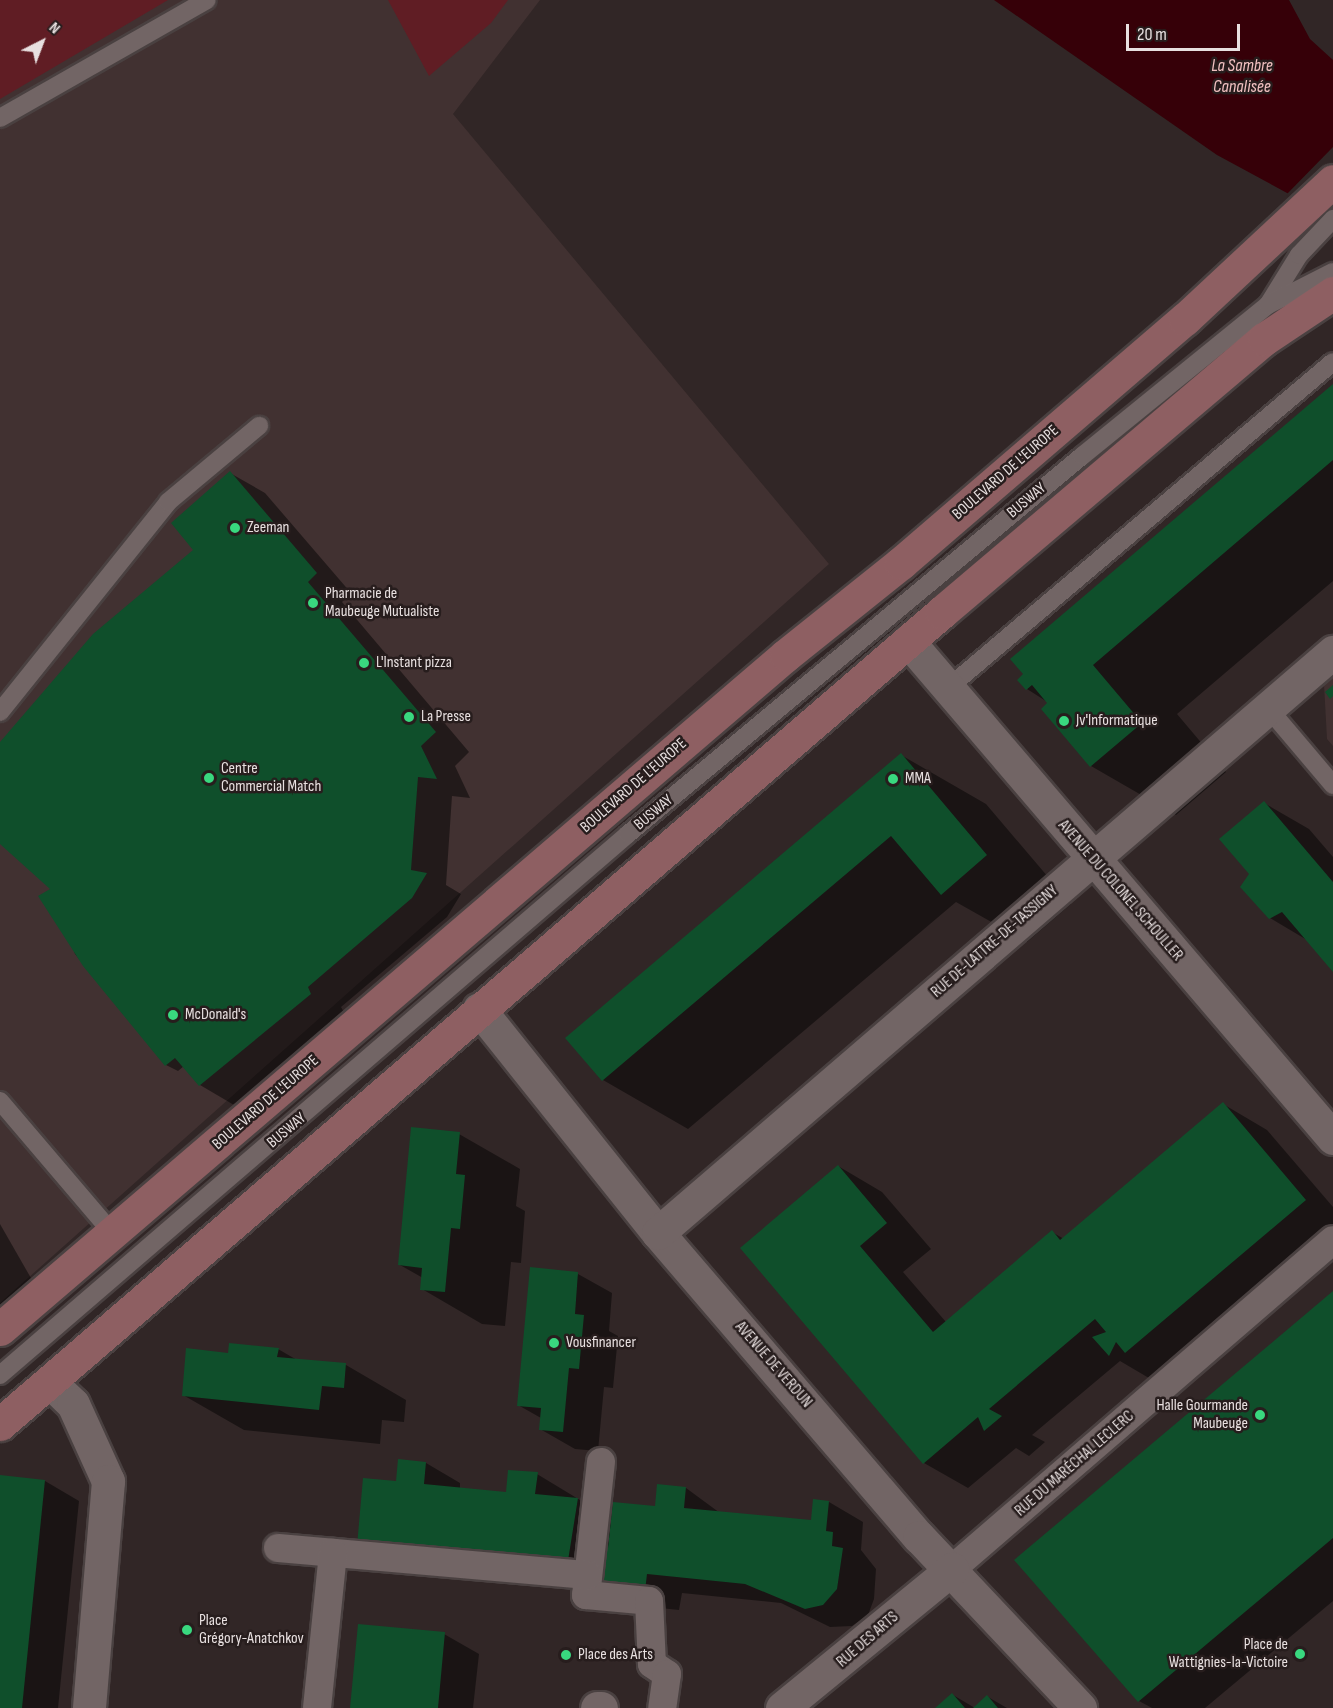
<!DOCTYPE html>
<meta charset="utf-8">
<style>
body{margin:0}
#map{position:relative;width:1333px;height:1708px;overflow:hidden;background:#312626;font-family:"Sofia Sans Condensed",sans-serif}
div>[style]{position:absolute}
.built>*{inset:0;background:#413131}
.green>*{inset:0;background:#601d24}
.water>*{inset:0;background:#360008}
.pier>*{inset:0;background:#312626}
.shadow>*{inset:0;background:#0007}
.building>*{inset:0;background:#0f4f2b}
.roads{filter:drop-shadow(2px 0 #4a4141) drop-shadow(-2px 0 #4a4141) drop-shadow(0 2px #4a4141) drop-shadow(0 -2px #4a4141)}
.service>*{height:18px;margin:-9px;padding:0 9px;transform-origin:9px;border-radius:9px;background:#726565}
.pedestrian>*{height:28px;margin:-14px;padding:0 14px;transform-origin:14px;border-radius:14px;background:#726565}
.minor>*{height:33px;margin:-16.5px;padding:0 16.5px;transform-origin:16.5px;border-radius:16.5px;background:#726565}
.secondary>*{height:33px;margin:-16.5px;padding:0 16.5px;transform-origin:16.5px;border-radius:16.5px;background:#8e5f62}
.dots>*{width:16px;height:16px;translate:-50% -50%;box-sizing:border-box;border:3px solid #271d1d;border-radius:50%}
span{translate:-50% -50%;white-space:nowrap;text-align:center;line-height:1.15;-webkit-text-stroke:5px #271d1d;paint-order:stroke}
.street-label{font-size:16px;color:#e8e0e0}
.poi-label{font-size:16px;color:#e8e0e0}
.left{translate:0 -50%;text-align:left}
.right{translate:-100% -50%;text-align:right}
.water-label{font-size:18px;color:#f1c1c1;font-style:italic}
.north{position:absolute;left:12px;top:12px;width:60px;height:60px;-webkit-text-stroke:4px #271d1d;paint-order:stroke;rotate:42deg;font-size:16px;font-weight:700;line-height:24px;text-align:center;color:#e8e0e0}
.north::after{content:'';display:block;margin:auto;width:21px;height:27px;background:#e8e0e0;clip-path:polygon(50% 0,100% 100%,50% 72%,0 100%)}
.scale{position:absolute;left:1126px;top:24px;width:114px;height:27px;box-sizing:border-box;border:3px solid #e8e0e0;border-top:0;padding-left:8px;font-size:18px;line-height:21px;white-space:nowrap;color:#e8e0e0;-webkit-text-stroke:4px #271d1d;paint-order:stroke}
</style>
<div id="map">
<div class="built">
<i style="clip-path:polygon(0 0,540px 0,453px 114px,829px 564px,0 1303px)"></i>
<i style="clip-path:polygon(1333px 677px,1333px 746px,1327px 739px,1324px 684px)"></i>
</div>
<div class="green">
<i style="clip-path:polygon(0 0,168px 0,0 99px)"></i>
<i style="clip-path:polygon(388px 0,508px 0,491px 23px,429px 76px)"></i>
</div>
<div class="water">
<i style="clip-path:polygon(994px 0,1289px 0,1310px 39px,1333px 60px,1333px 218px,1217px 155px)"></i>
</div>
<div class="pier">
<i style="clip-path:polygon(1333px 147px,1333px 221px,1286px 195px)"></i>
</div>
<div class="shadow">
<i style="clip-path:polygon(1333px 386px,1333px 581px,1177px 714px,1226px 772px,1176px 815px,1091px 766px,1049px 703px,1027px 689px)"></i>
<i style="clip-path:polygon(230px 473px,265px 493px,351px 593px,342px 602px,469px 752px,455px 766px,470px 798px,452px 796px,446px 885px,461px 894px,447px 917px,341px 1007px,345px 1014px,234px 1105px,200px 1085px,184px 1066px,178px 1071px,166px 1065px,75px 954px,52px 889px,0 842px,0 745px,195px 550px)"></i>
<i style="clip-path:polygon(901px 755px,986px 804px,1071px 904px,1027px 942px,956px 902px,688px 1129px,603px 1080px,567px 1038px)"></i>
<i style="clip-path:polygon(1264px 803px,1309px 829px,1333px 857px,1333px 970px,1307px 940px,1270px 918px,1251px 874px)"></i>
<i style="clip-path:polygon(1223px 1104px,1267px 1130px,1333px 1207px,1333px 1240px,1154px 1381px,1120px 1361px,1032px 1435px,1045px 1442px,1029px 1456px,1016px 1448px,968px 1488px,924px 1463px,742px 1248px,838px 1166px,882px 1192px,931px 1249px,903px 1272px,946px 1322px,1052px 1232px,1064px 1239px)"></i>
<i style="clip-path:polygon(459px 1134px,520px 1169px,516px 1206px,525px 1211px,521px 1263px,511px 1262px,505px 1326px,482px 1324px,422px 1289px,423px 1278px,400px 1265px)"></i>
<i style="clip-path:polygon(0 1224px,47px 1306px,0 1329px)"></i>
<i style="clip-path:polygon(578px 1274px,612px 1293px,609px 1331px,618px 1336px,613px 1388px,604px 1387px,598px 1451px,575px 1449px,540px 1429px,541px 1418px,518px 1405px)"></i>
<i style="clip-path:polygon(1333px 1293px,1333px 1601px,1205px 1708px,1152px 1708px,1139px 1701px)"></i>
<i style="clip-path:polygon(278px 1349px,297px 1360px,346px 1365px,406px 1400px,404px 1422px,382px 1420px,380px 1444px,244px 1430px,183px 1395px,229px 1354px)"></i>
<i style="clip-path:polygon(426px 1463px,460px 1483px,460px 1489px,507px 1493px,537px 1474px,613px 1520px,657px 1507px,659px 1485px,686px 1488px,720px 1513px,812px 1522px,814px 1501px,829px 1502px,863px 1522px,861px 1550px,876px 1569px,874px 1599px,868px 1615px,852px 1626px,830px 1627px,781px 1603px,682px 1593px,679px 1610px,632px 1605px,397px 1483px)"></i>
<i style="clip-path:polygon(0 1477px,45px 1481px,79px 1501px,58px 1708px,0 1708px)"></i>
<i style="clip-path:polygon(444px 1634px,479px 1654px,473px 1708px,352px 1708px)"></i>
<i style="clip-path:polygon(953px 1695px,975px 1708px,988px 1697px,1007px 1708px,937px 1708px)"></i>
</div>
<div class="building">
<i style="clip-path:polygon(1333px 384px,1333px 460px,1093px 665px,1142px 723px,1090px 767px,1041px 709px,1047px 703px,1032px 685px,1026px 690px,1017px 680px,1023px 674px,1010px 659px)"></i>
<i style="clip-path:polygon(230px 471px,317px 573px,308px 582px,436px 732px,421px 746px,437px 779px,418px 777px,411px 870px,427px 873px,412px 898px,308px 987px,311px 994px,199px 1086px,175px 1058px,165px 1066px,83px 966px,38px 896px,50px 889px,0 844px,0 742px,93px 634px,193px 550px,171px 523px)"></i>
<i style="clip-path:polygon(1333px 685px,1333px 696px,1330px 699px,1325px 692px)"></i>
<i style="clip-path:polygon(901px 753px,987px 855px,941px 895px,891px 836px,602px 1081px,565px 1038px)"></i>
<i style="clip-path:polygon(1264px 801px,1333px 882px,1333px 972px,1282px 912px,1269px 919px,1240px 887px,1249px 874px,1219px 839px)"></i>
<i style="clip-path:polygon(1223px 1102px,1306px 1200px,1125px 1353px,1116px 1342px,1109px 1356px,1092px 1337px,1106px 1332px,1095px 1319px,989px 1409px,1002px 1416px,984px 1431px,978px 1417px,923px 1464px,740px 1248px,838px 1165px,887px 1223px,860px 1246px,933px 1332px,1052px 1230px,1060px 1240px)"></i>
<i style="clip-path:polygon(411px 1127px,460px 1132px,456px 1174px,465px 1175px,460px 1229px,451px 1228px,445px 1292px,420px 1290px,422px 1268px,398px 1265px)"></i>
<i style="clip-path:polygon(530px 1267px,578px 1272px,575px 1314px,584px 1315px,579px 1369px,569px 1368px,563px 1432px,539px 1430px,541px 1408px,517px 1406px)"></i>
<i style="clip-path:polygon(1333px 1291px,1333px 1538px,1138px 1702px,1014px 1560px)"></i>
<i style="clip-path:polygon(229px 1343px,279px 1348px,277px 1357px,346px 1363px,344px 1388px,322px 1386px,319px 1410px,182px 1396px,186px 1348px,228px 1353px)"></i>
<i style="clip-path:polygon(398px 1459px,426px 1462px,424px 1484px,506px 1492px,508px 1470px,538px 1472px,535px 1494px,578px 1498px,567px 1567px,357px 1546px,363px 1478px,396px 1481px)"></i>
<i style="clip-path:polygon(0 1475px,45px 1480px,22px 1708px,0 1708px)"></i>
<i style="clip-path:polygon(657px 1484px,686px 1487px,684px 1508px,811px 1520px,813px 1499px,829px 1501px,826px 1531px,833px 1532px,832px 1546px,843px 1548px,837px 1589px,823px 1605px,805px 1609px,745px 1584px,647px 1574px,645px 1591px,596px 1585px,600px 1547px,608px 1548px,613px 1502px,655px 1506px)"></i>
<i style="clip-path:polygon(358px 1624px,445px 1632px,438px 1708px,350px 1708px)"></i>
<i style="clip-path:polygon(952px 1693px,965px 1708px,935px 1708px)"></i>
<i style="clip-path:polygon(987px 1695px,998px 1708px,973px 1708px)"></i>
</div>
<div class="roads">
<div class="service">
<i style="left:0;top:118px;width:238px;rotate:-29.7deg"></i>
<i style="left:1268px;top:305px;width:59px;rotate:-58.2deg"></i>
<i style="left:1299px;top:255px;width:50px;rotate:-46.6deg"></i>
<i style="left:948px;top:688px;width:504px;rotate:-40.26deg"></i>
<i style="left:1268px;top:708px;width:101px;rotate:49.8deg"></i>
<i style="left:0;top:712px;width:269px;rotate:-51.3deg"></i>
<i style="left:168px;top:502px;width:119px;rotate:-39.9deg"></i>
<i style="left:0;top:1101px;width:175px;rotate:49.6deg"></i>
<i style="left:0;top:1375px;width:829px;rotate:-40.74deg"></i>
<i style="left:628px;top:834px;width:591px;rotate:-39.78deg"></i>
<i style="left:1082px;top:456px;width:240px;rotate:-39.1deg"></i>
<i style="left:1268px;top:305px;width:73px;rotate:-26.9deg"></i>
</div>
<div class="pedestrian">
<i style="left:601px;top:1462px;width:134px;rotate:96.4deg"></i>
<i style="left:586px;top:1595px;width:63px;rotate:5.4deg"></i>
<i style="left:649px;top:1601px;width:63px;rotate:87.3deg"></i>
<i style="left:652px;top:1664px;width:18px;rotate:34deg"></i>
<i style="left:667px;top:1674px;width:34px;rotate:98deg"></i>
<i style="left:278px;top:1548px;width:311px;rotate:5deg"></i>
<i style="left:952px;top:1569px;width:503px;rotate:-40.81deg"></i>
<i style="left:317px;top:1708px;width:156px;rotate:-84.1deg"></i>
</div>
<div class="minor">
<i style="left:908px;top:641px;width:654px;rotate:49.47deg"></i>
<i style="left:479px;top:1009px;width:287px;rotate:51.4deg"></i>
<i style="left:658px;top:1233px;width:401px;rotate:49.4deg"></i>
<i style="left:919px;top:1537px;width:235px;rotate:46.7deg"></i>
<i style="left:658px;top:1233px;width:891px;rotate:-40.72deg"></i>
<i style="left:50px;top:1382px;width:32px;rotate:44deg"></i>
<i style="left:73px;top:1404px;width:85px;rotate:65.6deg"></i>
<i style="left:108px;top:1481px;width:228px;rotate:94.8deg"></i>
<i style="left:597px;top:1708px;width:4px"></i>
<i style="left:782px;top:1708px;width:220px;rotate:-39.3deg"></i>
</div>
<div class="secondary">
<i style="left:0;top:1329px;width:1035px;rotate:-40.61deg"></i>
<i style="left:786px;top:655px;width:147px;rotate:-38.7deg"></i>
<i style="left:901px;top:563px;width:374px;rotate:-40.7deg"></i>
<i style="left:1185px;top:319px;width:202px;rotate:-43deg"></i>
<i style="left:0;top:1424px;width:1244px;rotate:-40.76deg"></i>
<i style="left:942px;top:612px;width:422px;rotate:-40.3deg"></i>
<i style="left:1264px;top:339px;width:83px;rotate:-33.7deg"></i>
</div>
</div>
<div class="dots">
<i style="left:235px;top:528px;background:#39d87f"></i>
<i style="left:313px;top:603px;background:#39d87f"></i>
<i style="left:364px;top:663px;background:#39d87f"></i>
<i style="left:409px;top:717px;background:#39d87f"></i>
<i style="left:1064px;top:721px;background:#39d87f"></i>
<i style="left:209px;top:778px;background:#39d87f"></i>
<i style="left:893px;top:779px;background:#39d87f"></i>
<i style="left:173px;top:1015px;background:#39d87f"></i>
<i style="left:554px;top:1343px;background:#39d87f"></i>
<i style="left:1260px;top:1415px;background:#39d87f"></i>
<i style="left:187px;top:1630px;background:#39d87f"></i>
<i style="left:1300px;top:1654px;background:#39d87f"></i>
<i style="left:566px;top:1655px;background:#39d87f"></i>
</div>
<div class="street-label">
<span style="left:1006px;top:473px;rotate:-41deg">BOULEVARD DE L'EUROPE</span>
<span style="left:1027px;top:501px;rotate:-40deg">BUSWAY</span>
<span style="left:634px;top:786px;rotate:-41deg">BOULEVARD DE L'EUROPE</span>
<span style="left:654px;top:813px;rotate:-40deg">BUSWAY</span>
<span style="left:1120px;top:891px;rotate:49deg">AVENUE DU COLONEL SCHOULLER</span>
<span style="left:995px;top:942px;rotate:-41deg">RUE DE-LATTRE-DE-TASSIGNY</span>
<span style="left:266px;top:1103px;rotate:-41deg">BOULEVARD DE L'EUROPE</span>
<span style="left:287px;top:1131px;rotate:-40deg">BUSWAY</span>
<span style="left:773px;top:1365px;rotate:49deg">AVENUE DE VERDUN</span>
<span style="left:1075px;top:1464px;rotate:-41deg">RUE DU MARÉCHAL LECLERC</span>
<span style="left:868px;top:1640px;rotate:-41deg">RUE DES ARTS</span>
</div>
<div class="poi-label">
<span class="left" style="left:247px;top:528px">Zeeman</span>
<span class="left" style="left:325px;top:603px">Pharmacie de<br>Maubeuge Mutualiste</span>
<span class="left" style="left:376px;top:663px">L'Instant pizza</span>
<span class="left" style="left:421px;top:717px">La Presse</span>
<span class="left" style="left:1076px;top:721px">Jv'Informatique</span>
<span class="left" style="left:221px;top:778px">Centre<br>Commercial Match</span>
<span class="left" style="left:905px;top:779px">MMA</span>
<span class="left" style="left:185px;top:1015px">McDonald's</span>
<span class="left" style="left:566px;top:1343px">Vousfinancer</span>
<span class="right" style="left:1248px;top:1415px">Halle Gourmande<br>Maubeuge</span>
<span class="left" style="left:199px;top:1630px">Place<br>Grégory-Anatchkov</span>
<span class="right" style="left:1288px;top:1654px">Place de<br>Wattignies-la-Victoire</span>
<span class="left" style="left:578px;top:1655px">Place des Arts</span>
</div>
<div class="water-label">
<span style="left:1242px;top:77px">La Sambre<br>Canalisée</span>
</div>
<div class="north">N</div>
<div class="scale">20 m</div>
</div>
